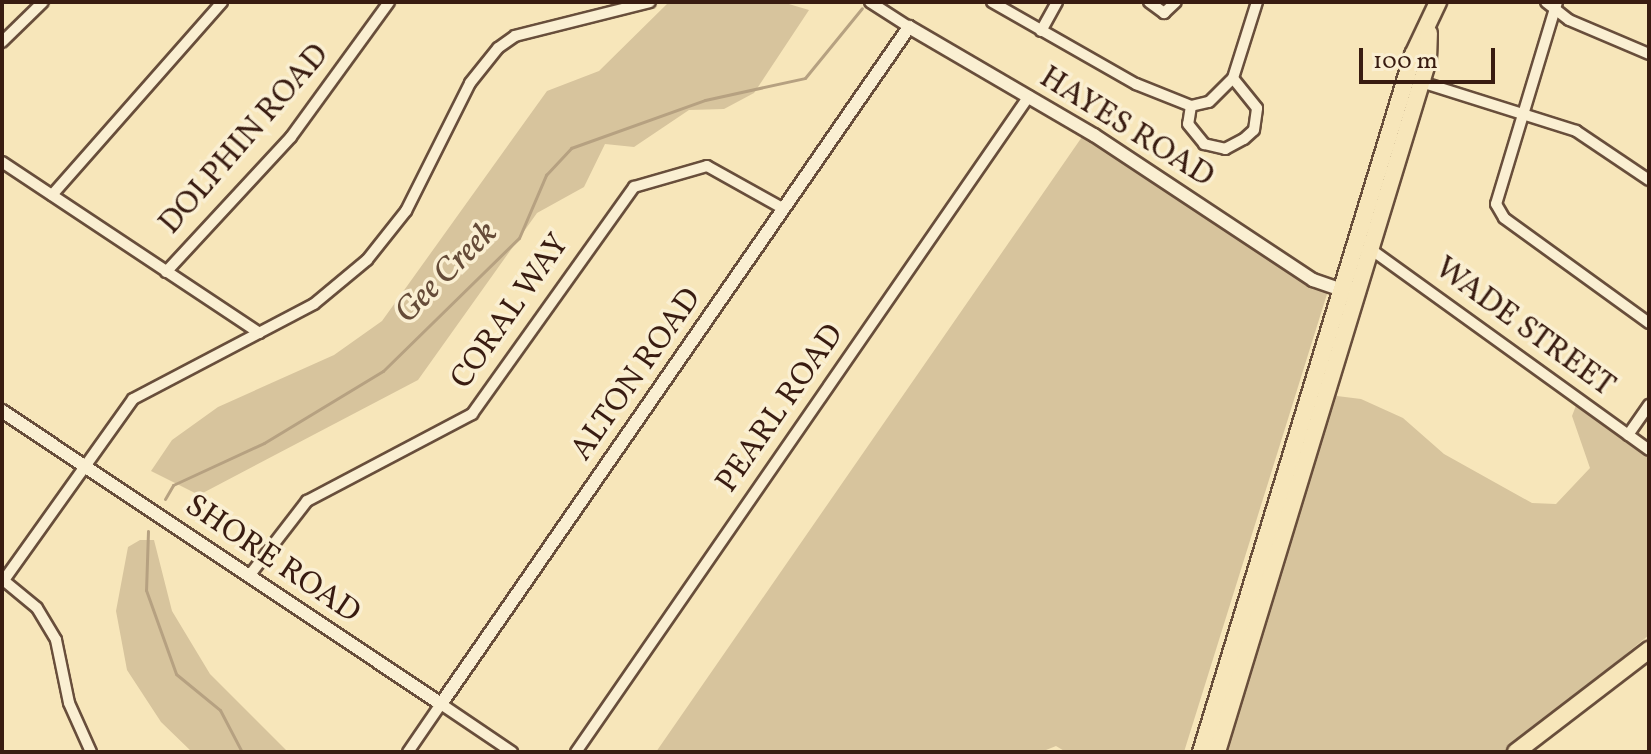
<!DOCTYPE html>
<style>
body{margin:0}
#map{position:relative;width:1651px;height:754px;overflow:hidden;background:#f7e6ba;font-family:Vollkorn,serif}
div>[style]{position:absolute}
.green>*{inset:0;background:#d7c49d}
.stream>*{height:3px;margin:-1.5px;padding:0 1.5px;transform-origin:1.5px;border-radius:1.5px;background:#b6a181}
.roads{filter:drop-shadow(2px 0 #684e3b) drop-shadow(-2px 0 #684e3b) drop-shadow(0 2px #684e3b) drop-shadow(0 -2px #684e3b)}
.minor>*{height:10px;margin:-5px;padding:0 5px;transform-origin:5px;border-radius:5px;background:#faefd2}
.tertiary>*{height:12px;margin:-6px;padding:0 6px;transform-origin:6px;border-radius:6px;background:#faefd2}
.primary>*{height:16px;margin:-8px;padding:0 8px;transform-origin:8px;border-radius:8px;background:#f7e6ba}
span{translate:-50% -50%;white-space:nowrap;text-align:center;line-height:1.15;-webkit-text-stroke:7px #faefd2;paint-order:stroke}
.street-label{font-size:32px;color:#391c11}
.water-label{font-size:34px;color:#654b38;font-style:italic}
.frame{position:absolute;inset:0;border:4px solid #391c11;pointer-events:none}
.scale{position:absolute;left:1359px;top:48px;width:136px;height:36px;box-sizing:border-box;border:4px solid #391c11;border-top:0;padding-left:10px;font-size:24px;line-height:28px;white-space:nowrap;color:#391c11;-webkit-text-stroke:6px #faefd2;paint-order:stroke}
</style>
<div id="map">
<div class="green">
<i style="clip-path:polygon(669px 2px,782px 2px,809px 10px,754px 93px,724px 109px,689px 110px,634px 147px,605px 144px,584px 187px,537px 213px,418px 380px,199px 495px,151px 471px,172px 440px,218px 407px,334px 355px,382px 321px,547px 91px,599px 71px)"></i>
<i style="clip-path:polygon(1084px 134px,1327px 294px,1184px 752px,1066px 752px,1056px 746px,1041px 752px,656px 752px)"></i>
<i style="clip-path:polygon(1329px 395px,1361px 399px,1403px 418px,1444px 454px,1532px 503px,1556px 504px,1590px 468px,1572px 416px,1577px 403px,1649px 455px,1649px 635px,1507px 752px,1224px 752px)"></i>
<i style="clip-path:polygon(140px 540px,154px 540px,172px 611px,210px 674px,288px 752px,192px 752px,161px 722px,127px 670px,116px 611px,128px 547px)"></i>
</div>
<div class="stream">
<i style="left:165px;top:499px;width:16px;rotate:-60deg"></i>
<i style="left:173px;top:485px;width:100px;rotate:-24.8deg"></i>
<i style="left:264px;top:443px;width:139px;rotate:-31.2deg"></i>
<i style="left:383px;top:371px;width:190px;rotate:-44.4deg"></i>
<i style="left:519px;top:238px;width:69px;rotate:-66.8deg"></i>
<i style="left:546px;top:175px;width:37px;rotate:-47deg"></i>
<i style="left:571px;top:148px;width:142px;rotate:-19.7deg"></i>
<i style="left:705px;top:100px;width:102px;rotate:-12.4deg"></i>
<i style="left:805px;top:78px;width:90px;rotate:-50.8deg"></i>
<i style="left:148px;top:531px;width:59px;rotate:91.9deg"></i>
<i style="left:146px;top:590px;width:89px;rotate:70.3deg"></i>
<i style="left:176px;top:674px;width:57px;rotate:39.3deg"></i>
<i style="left:220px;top:710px;width:47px;rotate:62.4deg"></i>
</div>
<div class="roads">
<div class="minor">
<i style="left:870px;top:2px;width:46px;rotate:32.7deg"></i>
<i style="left:992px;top:2px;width:166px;rotate:29.7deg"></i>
<i style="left:1136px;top:84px;width:59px;rotate:21.8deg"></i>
<i style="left:1191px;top:106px;width:18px;rotate:-13deg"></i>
<i style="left:1209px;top:102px;width:34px;rotate:-45deg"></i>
<i style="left:1233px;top:78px;width:80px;rotate:-72.5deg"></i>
<i style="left:1149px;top:2px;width:19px;rotate:36deg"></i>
<i style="left:1164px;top:13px;width:16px;rotate:-43deg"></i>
<i style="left:1546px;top:2px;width:29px;rotate:38deg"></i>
<i style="left:1569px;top:20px;width:87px;rotate:23deg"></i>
<i style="left:1557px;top:2px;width:211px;rotate:106.8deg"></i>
<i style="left:1496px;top:204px;width:16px;rotate:60deg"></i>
<i style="left:1504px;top:218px;width:179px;rotate:35.9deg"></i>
<i style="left:1041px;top:31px;width:33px;rotate:-61deg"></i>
<i style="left:2px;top:42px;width:57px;rotate:-44.3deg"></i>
<i style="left:1421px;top:82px;width:163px;rotate:17.5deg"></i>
<i style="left:1576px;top:131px;width:88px;rotate:33.9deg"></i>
<i style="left:1191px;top:106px;width:18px;rotate:99deg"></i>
<i style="left:1188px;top:124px;width:26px;rotate:51deg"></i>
<i style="left:1204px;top:144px;width:22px;rotate:13deg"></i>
<i style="left:1225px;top:149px;width:21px;rotate:-28deg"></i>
<i style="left:1244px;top:139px;width:13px;rotate:-42deg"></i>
<i style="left:1254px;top:130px;width:22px;rotate:-82deg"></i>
<i style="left:1257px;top:108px;width:38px;rotate:-129deg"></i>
<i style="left:2px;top:162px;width:309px;rotate:33.6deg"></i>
<i style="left:52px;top:195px;width:257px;rotate:-48.6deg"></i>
<i style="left:1369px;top:248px;width:345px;rotate:35.8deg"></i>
<i style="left:166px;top:272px;width:184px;rotate:-47.2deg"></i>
<i style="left:291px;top:137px;width:167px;rotate:-54deg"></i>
<i style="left:1628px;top:435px;width:37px;rotate:-55deg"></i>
<i style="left:249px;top:576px;width:95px;rotate:-52.3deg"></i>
<i style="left:307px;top:501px;width:187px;rotate:-27.8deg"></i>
<i style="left:472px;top:414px;width:279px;rotate:-54.5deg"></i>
<i style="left:634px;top:187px;width:76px;rotate:-16deg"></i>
<i style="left:707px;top:166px;width:88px;rotate:29.2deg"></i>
<i style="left:2px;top:579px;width:45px;rotate:39.6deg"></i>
<i style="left:37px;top:608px;width:37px;rotate:59deg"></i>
<i style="left:56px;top:640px;width:64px;rotate:78.3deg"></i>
<i style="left:69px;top:703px;width:54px;rotate:65.8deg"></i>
<i style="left:4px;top:580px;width:222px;rotate:-54.5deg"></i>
<i style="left:133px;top:399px;width:204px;rotate:-27.7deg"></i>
<i style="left:314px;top:304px;width:69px;rotate:-39.7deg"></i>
<i style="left:367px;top:260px;width:63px;rotate:-51.5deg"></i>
<i style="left:406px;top:211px;width:143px;rotate:-63.4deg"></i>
<i style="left:470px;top:83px;width:45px;rotate:-51.3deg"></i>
<i style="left:498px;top:48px;width:21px;rotate:-35deg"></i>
<i style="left:515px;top:36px;width:139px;rotate:-14.1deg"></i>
<i style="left:408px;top:752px;width:58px;rotate:-55.5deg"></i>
<i style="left:441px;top:704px;width:86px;rotate:34.1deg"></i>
<i style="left:576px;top:752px;width:797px;rotate:-55.37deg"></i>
</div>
<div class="tertiary">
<i style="left:2px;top:411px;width:528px;rotate:33.72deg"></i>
<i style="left:441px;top:704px;width:823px;rotate:-55.34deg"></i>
<i style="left:909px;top:27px;width:214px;rotate:30.3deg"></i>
<i style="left:1094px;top:135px;width:263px;rotate:33.5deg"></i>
<i style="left:1313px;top:280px;width:36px;rotate:19deg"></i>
</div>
<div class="primary">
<i style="left:1201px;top:752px;width:729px;rotate:-73.08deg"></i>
<i style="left:1413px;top:55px;width:59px;rotate:-64.7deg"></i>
<i style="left:1217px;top:752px;width:723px;rotate:-73.04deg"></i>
<i style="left:1428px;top:60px;width:27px;rotate:-88deg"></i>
<i style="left:1516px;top:752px;width:168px;rotate:-37.5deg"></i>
</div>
</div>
<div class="street-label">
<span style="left:1126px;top:128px;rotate:32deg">HAYES ROAD</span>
<span style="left:245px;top:140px;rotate:-49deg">DOLPHIN ROAD</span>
<span style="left:511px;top:312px;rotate:-55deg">CORAL WAY</span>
<span style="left:1524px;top:328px;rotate:36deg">WADE STREET</span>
<span style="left:637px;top:375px;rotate:-55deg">ALTON ROAD</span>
<span style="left:781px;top:409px;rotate:-55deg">PEARL ROAD</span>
<span style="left:272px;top:560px;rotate:34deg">SHORE ROAD</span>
</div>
<div class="water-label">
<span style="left:447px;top:273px;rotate:-45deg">Gee Creek</span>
</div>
<div class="frame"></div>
<div class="scale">100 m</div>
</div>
